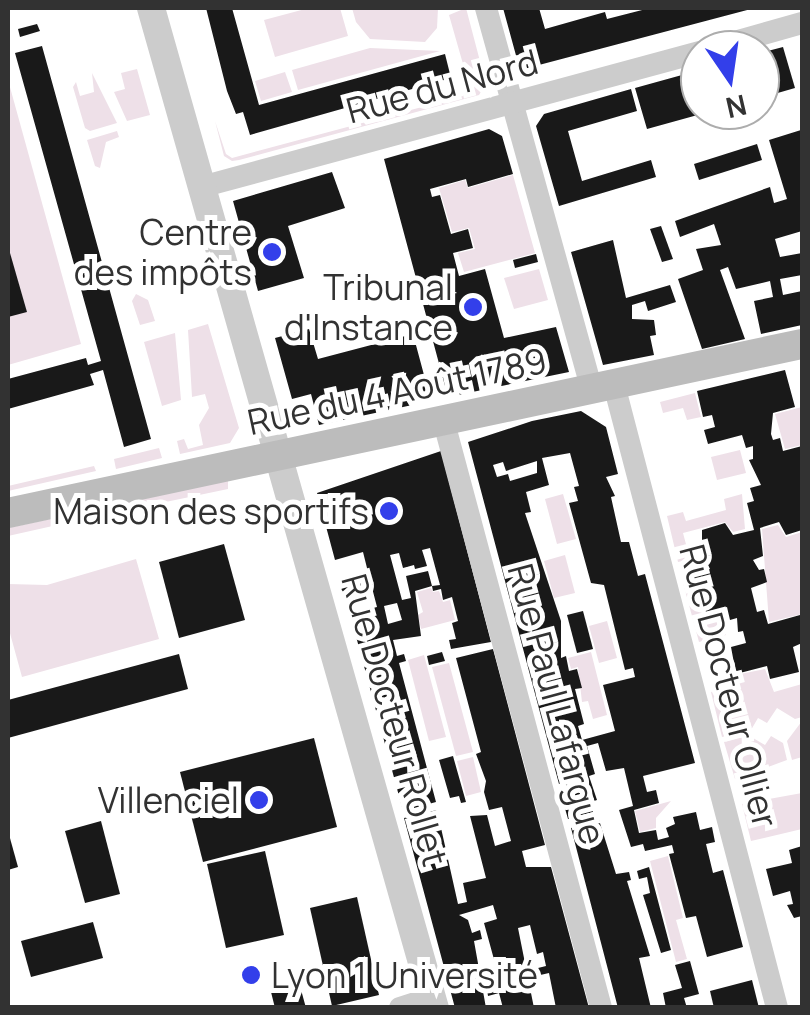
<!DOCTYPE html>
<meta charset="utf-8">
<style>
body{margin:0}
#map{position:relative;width:810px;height:1015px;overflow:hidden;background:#fff;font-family:Manrope,sans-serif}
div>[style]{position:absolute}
.green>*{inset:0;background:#eee0e8}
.building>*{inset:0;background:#191919}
.round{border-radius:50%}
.minor>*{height:22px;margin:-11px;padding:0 11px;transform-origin:11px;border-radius:11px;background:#ccc}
.tertiary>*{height:28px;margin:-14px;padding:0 14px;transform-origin:14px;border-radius:14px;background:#ccc}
.secondary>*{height:30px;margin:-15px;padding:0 15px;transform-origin:15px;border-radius:15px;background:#bcbcbc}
.dots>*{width:28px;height:28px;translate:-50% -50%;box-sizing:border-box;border:5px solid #fff;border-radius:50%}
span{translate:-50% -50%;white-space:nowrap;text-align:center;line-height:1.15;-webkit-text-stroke:10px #fff;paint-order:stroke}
.street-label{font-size:35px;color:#323232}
.poi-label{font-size:35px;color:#323232}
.right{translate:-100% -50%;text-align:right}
.left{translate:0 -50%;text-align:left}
.frame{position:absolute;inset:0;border:10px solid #323232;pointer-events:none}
.north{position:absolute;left:680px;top:30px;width:100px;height:100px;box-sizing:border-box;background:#fff;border:2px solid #adadad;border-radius:50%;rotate:167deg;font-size:28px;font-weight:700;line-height:40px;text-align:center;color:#323232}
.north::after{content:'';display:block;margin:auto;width:35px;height:45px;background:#333fea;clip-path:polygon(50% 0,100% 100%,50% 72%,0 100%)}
</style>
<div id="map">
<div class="green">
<i style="clip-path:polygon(309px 8px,340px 8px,348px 36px,275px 57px,264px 20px)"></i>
<i style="clip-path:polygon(352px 8px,438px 8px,437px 28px,425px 42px,370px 39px,356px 22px)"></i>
<i style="clip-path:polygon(466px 8px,486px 84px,479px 95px,239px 160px,232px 161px,224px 156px,215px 121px,226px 154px,232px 158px,463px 96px,469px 85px,449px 15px)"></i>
<i style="clip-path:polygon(370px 48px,440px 51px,298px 90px,292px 70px)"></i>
<i style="clip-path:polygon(137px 69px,150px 115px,127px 121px,114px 92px,125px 89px,121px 73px)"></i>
<i style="clip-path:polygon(285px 72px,292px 92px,261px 101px,255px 81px)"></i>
<i style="clip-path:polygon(92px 73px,117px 123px,90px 131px,85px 128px,73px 87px,76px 82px,80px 96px,94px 92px)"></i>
<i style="clip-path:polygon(8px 80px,81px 344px,8px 365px)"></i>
<i style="clip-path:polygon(117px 131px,119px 137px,106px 142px,100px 168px,95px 166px,87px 140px)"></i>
<i style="clip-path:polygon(513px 175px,535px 253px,464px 272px,458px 253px,475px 249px,469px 228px,452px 232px,439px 188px,465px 180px,468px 188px)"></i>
<i style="clip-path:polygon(539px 269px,548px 300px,514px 309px,504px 278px)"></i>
<i style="clip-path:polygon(136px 294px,148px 300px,155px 321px,140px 325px,132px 301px)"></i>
<i style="clip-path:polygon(208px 324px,239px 428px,230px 443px,180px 454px,177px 441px,184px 439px,188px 449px,203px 445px,199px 425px,209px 408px,205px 394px,192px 397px,188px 330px)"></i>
<i style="clip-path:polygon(175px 333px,181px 400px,162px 406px,144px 342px)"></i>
<i style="clip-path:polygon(695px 393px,701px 417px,687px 420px,683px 408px,663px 413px,660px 402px)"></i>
<i style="clip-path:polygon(802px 407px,802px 445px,785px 449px,775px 414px)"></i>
<i style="clip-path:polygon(159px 448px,162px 458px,116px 469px,114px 459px)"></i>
<i style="clip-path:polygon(740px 450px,746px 473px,717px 480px,711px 457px)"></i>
<i style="clip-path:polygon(94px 466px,96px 471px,8px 491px,8px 486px)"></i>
<i style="clip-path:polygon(228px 480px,228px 489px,108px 514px,107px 507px)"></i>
<i style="clip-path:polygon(563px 494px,576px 539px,557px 544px,545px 499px)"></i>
<i style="clip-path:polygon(742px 494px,745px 529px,733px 532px,725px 522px,683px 533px,687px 548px,693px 548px,696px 558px,678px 562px,667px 516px,683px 512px,686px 521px,726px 510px,724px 499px)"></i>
<i style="clip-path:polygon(83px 512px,84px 519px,8px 536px,8px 528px)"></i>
<i style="clip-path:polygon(778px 525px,786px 537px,802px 532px,802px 614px,769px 622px,762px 529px)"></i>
<i style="clip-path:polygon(565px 555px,575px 593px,554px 598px,544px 561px)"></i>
<i style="clip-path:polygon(136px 559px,159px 639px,22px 677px,8px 626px,8px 584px,47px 585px)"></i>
<i style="clip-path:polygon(691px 575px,702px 614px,719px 610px,726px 635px,699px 642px,682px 579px)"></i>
<i style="clip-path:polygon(431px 588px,433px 592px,439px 591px,443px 602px,450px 600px,455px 620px,421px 629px,418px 615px,423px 612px,417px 592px)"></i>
<i style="clip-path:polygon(607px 621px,617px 658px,599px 663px,589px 626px)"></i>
<i style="clip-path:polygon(591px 652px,607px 715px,593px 719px,588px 701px,582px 702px,578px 667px,571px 669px,568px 658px)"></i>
<i style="clip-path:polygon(424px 655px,446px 737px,429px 741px,408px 660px)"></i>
<i style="clip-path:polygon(449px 663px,473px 752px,456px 756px,432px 667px)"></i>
<i style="clip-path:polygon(765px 669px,774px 692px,802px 684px,802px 717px,795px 719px,777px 708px,767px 723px,758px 718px,751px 730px,722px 737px,711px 692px,726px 688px,725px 677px)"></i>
<i style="clip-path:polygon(802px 721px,802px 757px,792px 760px,787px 741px)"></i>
<i style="clip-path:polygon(748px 735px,765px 745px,771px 736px,783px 743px,787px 760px,735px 779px,724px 742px)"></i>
<i style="clip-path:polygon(473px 757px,481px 792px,466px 796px,457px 761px)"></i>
<i style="clip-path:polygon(802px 793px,802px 829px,751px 841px,742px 804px)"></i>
<i style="clip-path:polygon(671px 801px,656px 818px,656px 828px,640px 832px,635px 811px)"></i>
<i style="clip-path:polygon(668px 856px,683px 918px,676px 920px,687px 959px,676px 962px,650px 861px)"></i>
</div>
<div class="building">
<i style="clip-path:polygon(206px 8px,232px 8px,259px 105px,445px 54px,451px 78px,250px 135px,243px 112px,236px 114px,227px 91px)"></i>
<i style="clip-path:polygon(503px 8px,539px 8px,545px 29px,605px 12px,607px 19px,650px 8px,751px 9px,520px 70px)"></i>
<i style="clip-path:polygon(37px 24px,40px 31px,20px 37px,18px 29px)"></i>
<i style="clip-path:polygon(42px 46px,151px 439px,124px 447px,103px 370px,90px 374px,94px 385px,8px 409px,8px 379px,86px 358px,88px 365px,101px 361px,15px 53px)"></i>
<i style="clip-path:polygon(783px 47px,795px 88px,760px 98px,760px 53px)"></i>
<i style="clip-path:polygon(700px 70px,700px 110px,712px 111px,647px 129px,635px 88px)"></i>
<i style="clip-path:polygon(631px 89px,637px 111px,568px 131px,582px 181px,651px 160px,656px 177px,559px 206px,536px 126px,544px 114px)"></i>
<i style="clip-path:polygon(489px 129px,502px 136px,513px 174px,468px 187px,466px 179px,430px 189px,432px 197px,440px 195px,451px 234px,468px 229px,473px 248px,453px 253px,459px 276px,485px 269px,504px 338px,556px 327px,569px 372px,448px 397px,384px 159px)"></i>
<i style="clip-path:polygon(801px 130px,802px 231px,775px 239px,780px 257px,802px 253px,802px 275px,780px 279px,783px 295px,802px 291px,802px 325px,761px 334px,754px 301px,773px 297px,770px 281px,736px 289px,728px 267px,720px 270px,745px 339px,702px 349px,678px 279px,703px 270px,696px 249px,721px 245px,714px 224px,680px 237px,675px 221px,770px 187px,774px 203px,787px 199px,769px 140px)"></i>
<i style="clip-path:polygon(757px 144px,762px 160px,699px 180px,694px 164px)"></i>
<i style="clip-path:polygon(332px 172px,345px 208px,288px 226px,304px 278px,258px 291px,233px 201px)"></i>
<i style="clip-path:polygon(661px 226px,673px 259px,662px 262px,650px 229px)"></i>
<i style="clip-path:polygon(613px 240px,626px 298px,670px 285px,676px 302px,648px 311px,645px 301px,632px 305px,632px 319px,654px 320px,656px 335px,650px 336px,654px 355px,603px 365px,571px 252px)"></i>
<i style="clip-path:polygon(8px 246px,27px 312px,8px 317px)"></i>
<i style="clip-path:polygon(536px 254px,538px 262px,515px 268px,513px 260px)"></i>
<i style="clip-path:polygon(309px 329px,318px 359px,413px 334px,431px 401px,319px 425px,311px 394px,292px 399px,275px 338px)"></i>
<i style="clip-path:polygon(785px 370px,795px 407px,773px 413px,771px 434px,773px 440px,780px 438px,783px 451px,802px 446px,802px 530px,786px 535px,779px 522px,760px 528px,763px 556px,753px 560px,759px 570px,764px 569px,767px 582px,751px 588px,757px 612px,764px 610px,768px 624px,800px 615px,802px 643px,793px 647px,799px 672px,770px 679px,767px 666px,736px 674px,731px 647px,746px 643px,743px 631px,738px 632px,737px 618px,730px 620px,727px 607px,706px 612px,693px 574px,710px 569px,698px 544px,702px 543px,702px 530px,725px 523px,733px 535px,754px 530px,747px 503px,754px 501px,750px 488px,761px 485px,749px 460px,753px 459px,753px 446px,746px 448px,742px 435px,708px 444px,704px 430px,715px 427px,712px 415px,703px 417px,697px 391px)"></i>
<i style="clip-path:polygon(evenodd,581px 411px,606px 427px,618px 474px,606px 477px,615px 496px,611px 497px,621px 542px,629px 542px,638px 576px,645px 574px,695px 763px,643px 776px,647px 792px,656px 790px,659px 803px,634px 810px,639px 833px,656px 830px,658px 840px,669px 837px,666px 828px,675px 824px,673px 817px,696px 812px,700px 830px,712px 827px,715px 842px,706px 844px,713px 873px,723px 870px,743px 947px,707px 957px,696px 916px,686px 918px,669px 854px,674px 853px,672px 845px,645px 851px,643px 844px,631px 847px,619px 810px,633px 806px,624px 768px,606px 771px,598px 743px,587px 746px,595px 774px,589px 776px,597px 800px,591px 802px,593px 812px,568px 819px,564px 805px,571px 803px,565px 782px,559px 784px,468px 442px,532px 421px,581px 411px,570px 453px,579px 486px,574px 487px,578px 501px,569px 503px,591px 583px,604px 585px,625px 670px,633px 668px,635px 677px,603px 685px,615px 731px,582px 740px,578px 726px,584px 724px,575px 689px,582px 688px,577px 669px,569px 671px,566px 656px,561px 658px,561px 621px,525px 513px,531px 512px,526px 492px,549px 485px,542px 458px,570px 453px,581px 411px,537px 461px,537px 473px,510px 481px,508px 474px,497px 477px,493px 465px,503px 462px,506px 471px,537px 461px)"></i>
<i style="clip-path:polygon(evenodd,441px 451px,491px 642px,451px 649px,449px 640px,456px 639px,452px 623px,458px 621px,452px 597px,443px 600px,441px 589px,433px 591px,432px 586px,415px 591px,421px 636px,393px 640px,397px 656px,404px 654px,406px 661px,399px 663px,436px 802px,403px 811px,350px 614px,377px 607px,370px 580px,363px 552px,335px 560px,317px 493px,441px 451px,430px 548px,440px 585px,432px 586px,428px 571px,406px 576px,411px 598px,402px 600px,390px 555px,399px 553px,403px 568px,414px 565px,415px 569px,427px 566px,422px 550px,430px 548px,441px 451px,397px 603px,402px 620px,388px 624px,384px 606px,397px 603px)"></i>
<i style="clip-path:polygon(224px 544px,245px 620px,179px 638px,159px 562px)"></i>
<i class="round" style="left:341px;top:576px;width:20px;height:20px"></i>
<i style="clip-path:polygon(583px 611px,593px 649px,577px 653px,567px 615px)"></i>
<i style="clip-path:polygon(493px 649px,545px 845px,522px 851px,526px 867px,551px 867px,589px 1008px,556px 1008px,549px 973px,536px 976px,534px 969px,546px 966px,543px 952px,537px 954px,530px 925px,518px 928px,534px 1008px,503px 1008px,499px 993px,488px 996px,487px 990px,501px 985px,484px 923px,497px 919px,493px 905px,459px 915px,468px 920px,472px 933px,480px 930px,482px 939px,474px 941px,486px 1008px,455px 1008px,404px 818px,437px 810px,458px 904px,467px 902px,463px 883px,486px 878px,470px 816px,487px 815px,495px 846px,511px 841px,502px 807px,489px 810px,484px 792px,486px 781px,476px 754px,481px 752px,456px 658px)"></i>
<i style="clip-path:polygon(442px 652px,445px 661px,429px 665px,427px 656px)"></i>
<i style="clip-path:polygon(179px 654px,188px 689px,8px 738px,8px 700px)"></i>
<i style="clip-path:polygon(314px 738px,337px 827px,203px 862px,180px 772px)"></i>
<i style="clip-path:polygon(453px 756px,466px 802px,461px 803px,459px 796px,450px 798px,439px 760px)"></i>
<i style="clip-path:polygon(599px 820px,616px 874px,629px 872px,631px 880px,627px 881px,650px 956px,639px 958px,651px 1008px,618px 1008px,571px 828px)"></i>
<i style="clip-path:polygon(101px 821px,120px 894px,85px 903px,65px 831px)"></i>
<i style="clip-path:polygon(8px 831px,18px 867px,8px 870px)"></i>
<i style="clip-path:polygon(802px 846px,802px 916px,794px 918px,787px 905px,793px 904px,790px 891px,773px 896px,766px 869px,792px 863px,789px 850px)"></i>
<i style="clip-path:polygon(265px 851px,284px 935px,226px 948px,207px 864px)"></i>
<i style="clip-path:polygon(649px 867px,671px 950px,661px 953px,643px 895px,650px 893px,647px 877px,639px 879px,637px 871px)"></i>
<i style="clip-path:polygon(357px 897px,379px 995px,332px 1006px,310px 908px)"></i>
<i style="clip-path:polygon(93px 922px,103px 958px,31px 977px,21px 941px)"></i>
<i style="clip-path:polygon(690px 961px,699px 994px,684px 998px,687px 1008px,666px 1008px,663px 993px,682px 988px,675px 965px)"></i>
<i style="clip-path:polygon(752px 980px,759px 1008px,714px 1008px,710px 991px)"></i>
<i style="clip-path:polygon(300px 986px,306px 1008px,275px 1008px,271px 992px)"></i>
</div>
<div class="minor">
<i style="left:486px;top:8px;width:393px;rotate:74.5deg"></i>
<i style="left:706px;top:50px;width:100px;rotate:-15.7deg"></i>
<i style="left:201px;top:187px;width:517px;rotate:-15.14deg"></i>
<i style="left:613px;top:381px;width:648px;rotate:75.34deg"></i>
<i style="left:443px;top:419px;width:610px;rotate:74.98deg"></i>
<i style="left:400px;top:1008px;width:35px;rotate:-18deg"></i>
</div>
<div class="tertiary">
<i style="left:151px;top:8px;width:1040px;rotate:74.15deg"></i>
</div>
<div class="secondary">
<i style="left:8px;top:513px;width:812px;rotate:-12.02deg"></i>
</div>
<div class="dots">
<i style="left:272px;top:252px;background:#333fea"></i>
<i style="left:473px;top:307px;background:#333fea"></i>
<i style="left:389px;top:511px;background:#333fea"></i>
<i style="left:259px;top:800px;background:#333fea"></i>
<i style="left:251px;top:975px;background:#333fea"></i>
</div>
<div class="street-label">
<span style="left:442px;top:86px;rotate:-15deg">Rue du Nord</span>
<span style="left:397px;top:391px;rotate:-12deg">Rue du 4 Août 1789</span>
<span style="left:729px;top:686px;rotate:75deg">Rue Docteur Ollier</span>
<span style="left:557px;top:704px;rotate:75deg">Rue Paul Lafargue</span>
<span style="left:395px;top:720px;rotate:74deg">Rue Docteur Rollet</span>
</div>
<div class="poi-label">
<span class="right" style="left:252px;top:252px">Centre<br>des impôts</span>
<span class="right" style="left:453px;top:307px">Tribunal<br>d'Instance</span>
<span class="right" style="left:369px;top:511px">Maison des sportifs</span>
<span class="right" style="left:239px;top:800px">Villenciel</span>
<span class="left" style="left:271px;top:975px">Lyon 1 Université</span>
</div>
<div class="frame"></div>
<div class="north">N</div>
</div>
